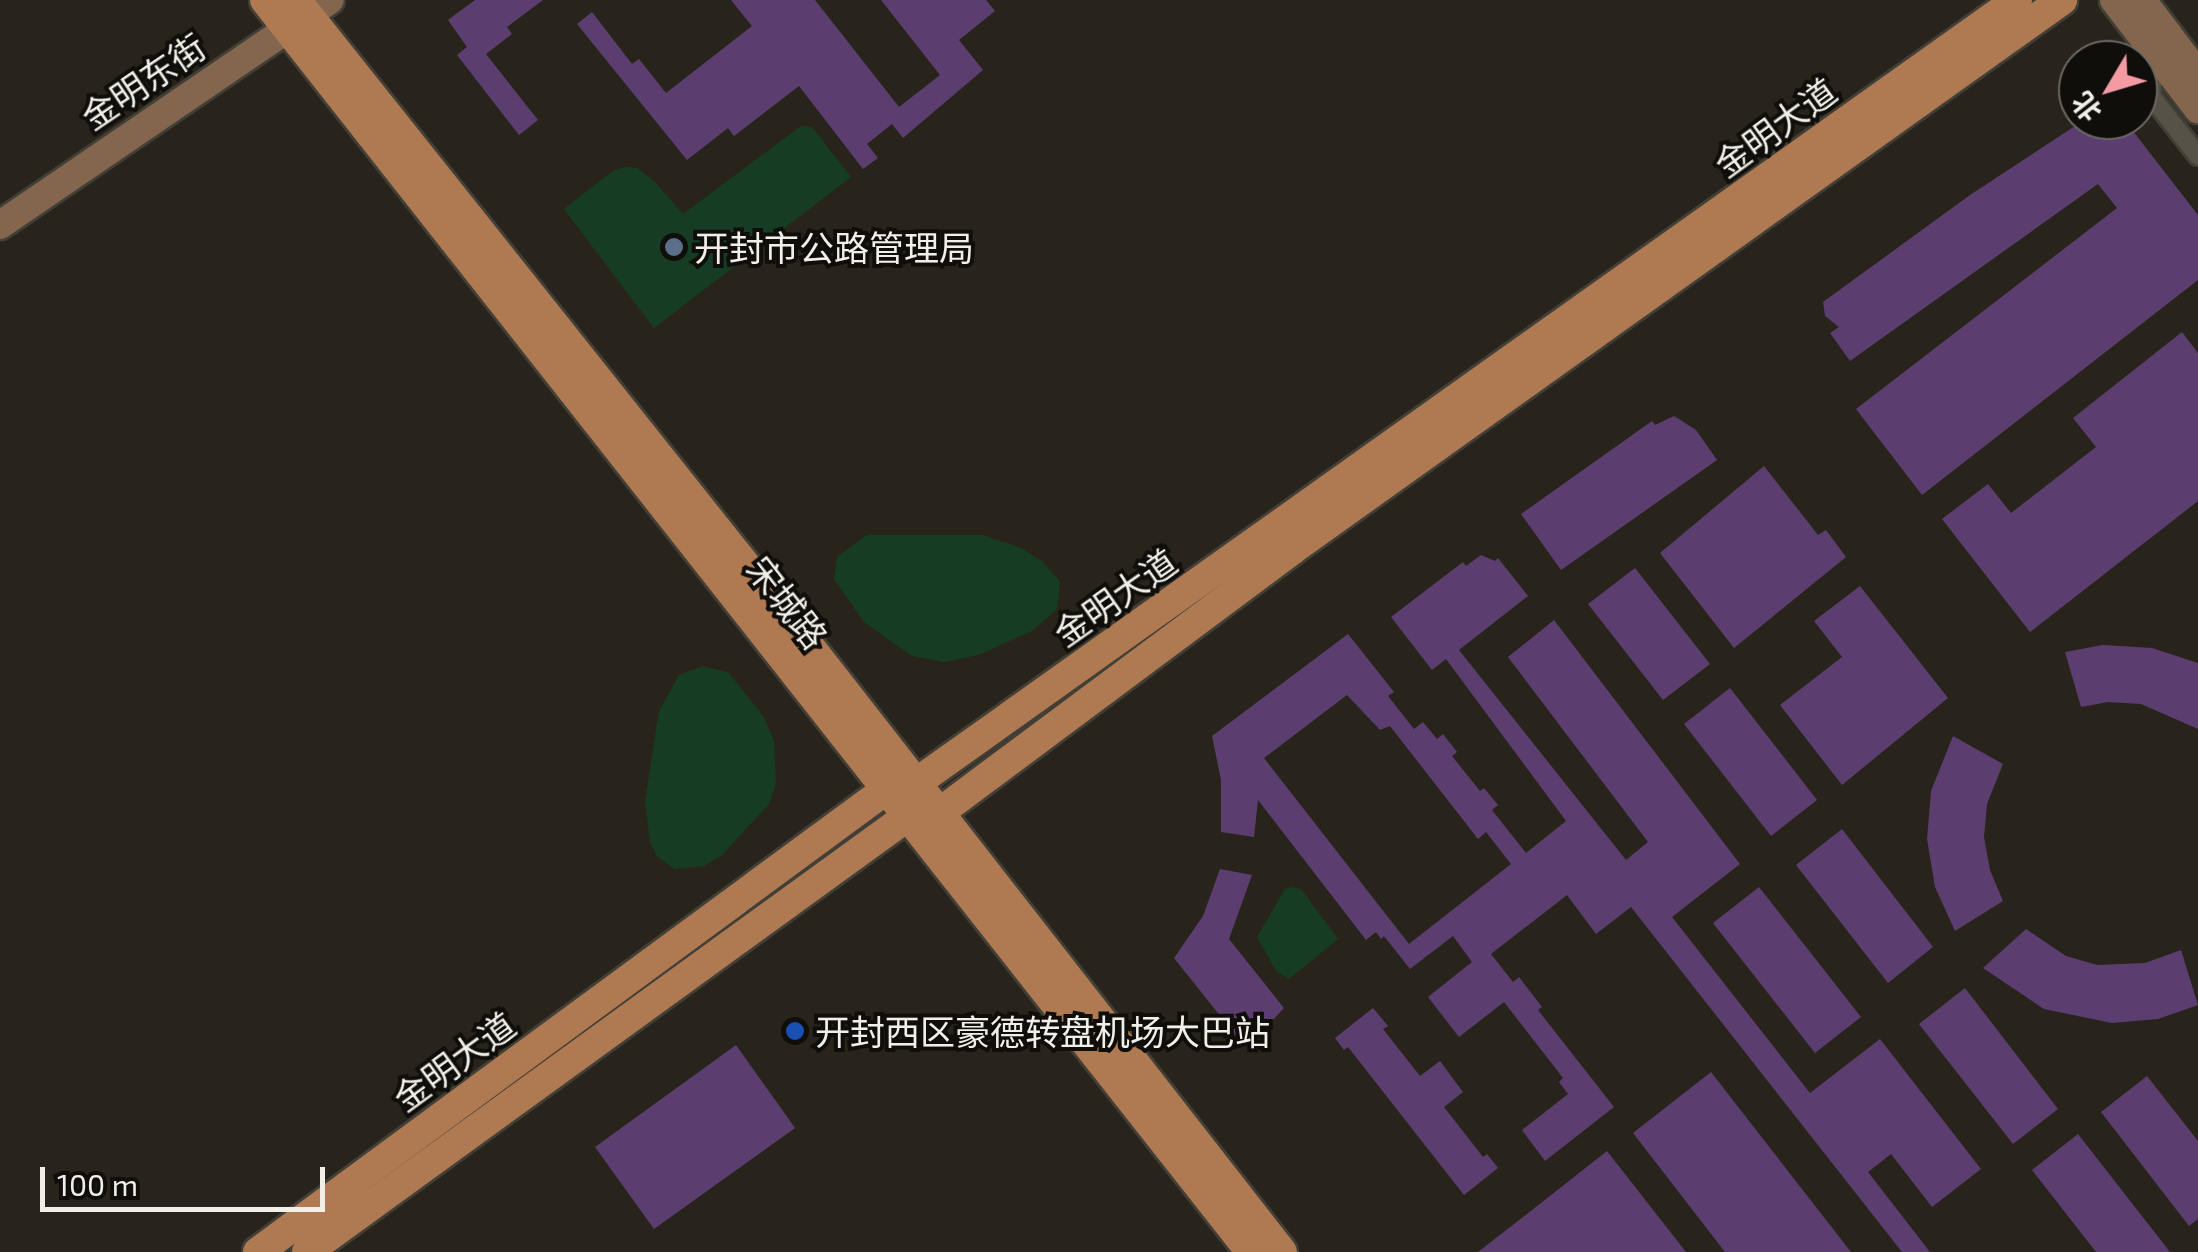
<!DOCTYPE html>
<meta charset="utf-8">
<style>
body{margin:0}
#map{position:relative;width:2198px;height:1252px;overflow:hidden;background:#29241b;font-family:"Exo 2","Noto Sans SC",sans-serif}
div>[style]{position:absolute}
.green>*{inset:0;background:#173c24}
.building>*{inset:0;background:#5b3e6f}
.roads{filter:drop-shadow(2px 0 #423f37) drop-shadow(-2px 0 #423f37) drop-shadow(0 2px #423f37) drop-shadow(0 -2px #423f37)}
.street>*{height:18px;margin:-9px;padding:0 9px;transform-origin:9px;border-radius:9px;background:#575248}
.secondary>*{height:28px;margin:-14px;padding:0 14px;transform-origin:14px;border-radius:14px;background:#83664d}
.primary>*{height:30px;margin:-15px;padding:0 15px;transform-origin:15px;border-radius:15px;background:#af7952}
.dots>*{width:28px;height:28px;translate:-50% -50%;box-sizing:border-box;border:5px solid #100e0a;border-radius:50%}
span{translate:-50% -50%;white-space:nowrap;text-align:center;line-height:1.15;-webkit-text-stroke:8px #100e0a;paint-order:stroke}
.street-label{font-size:35px;color:#f2efe9}
.poi-label{font-size:35px;color:#f2efe9}
.left{translate:0 -50%;text-align:left}
.north{position:absolute;left:2058px;top:40px;width:100px;height:100px;box-sizing:border-box;background:#100e0a;border:2px solid #6a6863;border-radius:50%;rotate:232deg;font-size:28px;font-weight:700;line-height:40px;text-align:center;color:#f2efe9}
.north::after{content:'';display:block;margin:auto;width:35px;height:45px;background:#f49aa3;clip-path:polygon(50% 0,100% 100%,50% 72%,0 100%)}
.scale{position:absolute;left:40px;top:1167px;width:285px;height:45px;box-sizing:border-box;border:5px solid #f2efe9;border-top:0;padding-left:12px;font-size:30px;line-height:35px;white-space:nowrap;color:#f2efe9;-webkit-text-stroke:8px #100e0a;paint-order:stroke}
</style>
<div id="map">
<div class="green">
<i style="clip-path:polygon(801px 126px,812px 127px,851px 177px,654px 328px,564px 209px,613px 171px,625px 167px,637px 168px,653px 180px,683px 214px)"></i>
<i style="clip-path:polygon(867px 535px,983px 535px,1021px 548px,1042px 561px,1060px 582px,1057px 609px,1032px 631px,978px 655px,944px 662px,912px 656px,864px 622px,834px 579px,837px 557px)"></i>
<i style="clip-path:polygon(703px 666px,728px 672px,764px 717px,774px 741px,776px 784px,769px 804px,721px 856px,704px 866px,674px 869px,657px 856px,650px 842px,645px 801px,659px 711px,679px 675px)"></i>
<i style="clip-path:polygon(1291px 887px,1301px 889px,1338px 939px,1289px 979px,1276px 971px,1257px 937px,1285px 889px)"></i>
</div>
<div class="building">
<i style="clip-path:polygon(475px 0,543px 0,507px 27px,512px 34px,486px 54px,538px 120px,519px 135px,457px 55px,467px 47px,448px 20px)"></i>
<i style="clip-path:polygon(731px 0,815px 0,899px 107px,940px 75px,881px 0,986px 0,995px 11px,959px 40px,983px 70px,903px 138px,892px 124px,867px 144px,878px 158px,863px 169px,799px 86px,734px 136px,728px 128px,687px 160px,577px 24px,592px 12px,632px 64px,639px 59px,666px 93px,752px 26px)"></i>
<i style="clip-path:polygon(2084px 120px,2112px 120px,2122px 132px,2129px 126px,2198px 215px,2198px 280px,1922px 495px,1856px 409px,2117px 208px,2098px 184px,1850px 361px,1830px 333px,1839px 327px,1825px 316px,1823px 302px,1970px 195px)"></i>
<i style="clip-path:polygon(2182px 332px,2198px 353px,2198px 501px,2030px 632px,1942px 519px,1988px 484px,2011px 513px,2096px 447px,2073px 418px)"></i>
<i style="clip-path:polygon(1674px 416px,1696px 430px,1717px 460px,1561px 570px,1521px 514px,1652px 421px,1655px 425px)"></i>
<i style="clip-path:polygon(1764px 466px,1818px 535px,1826px 530px,1846px 557px,1734px 648px,1660px 553px)"></i>
<i style="clip-path:polygon(evenodd,1481px 555px,1495px 561px,1498px 558px,1528px 596px,1459px 650px,1626px 860px,1648px 842px,1508px 657px,1554px 620px,1740px 864px,1672px 917px,1810px 1093px,1880px 1039px,1981px 1169px,1932px 1207px,1891px 1154px,1868px 1172px,1930px 1252px,1902px 1252px,1631px 907px,1596px 934px,1567px 895px,1491px 954px,1513px 982px,1519px 977px,1542px 1007px,1538px 1010px,1614px 1107px,1545px 1161px,1522px 1130px,1568px 1094px,1559px 1082px,1563px 1078px,1504px 1002px,1459px 1037px,1428px 997px,1472px 962px,1453px 936px,1410px 969px,1384px 936px,1381px 939px,1376px 932px,1366px 940px,1258px 800px,1254px 837px,1221px 832px,1221px 780px,1212px 736px,1348px 634px,1394px 692px,1388px 696px,1414px 729px,1423px 722px,1437px 739px,1443px 734px,1457px 752px,1452px 756px,1480px 791px,1484px 788px,1498px 805px,1492px 810px,1526px 853px,1566px 821px,1446px 659px,1432px 670px,1391px 617px,1463px 562px,1466px 566px,1481px 555px,1347px 695px,1380px 730px,1390px 726px,1478px 839px,1486px 832px,1511px 864px,1409px 944px,1264px 758px,1347px 695px)"></i>
<i style="clip-path:polygon(1635px 568px,1710px 664px,1663px 700px,1588px 604px)"></i>
<i style="clip-path:polygon(1860px 586px,1948px 698px,1842px 785px,1780px 705px,1842px 657px,1814px 621px)"></i>
<i style="clip-path:polygon(2103px 645px,2152px 648px,2198px 663px,2198px 729px,2141px 704px,2108px 702px,2081px 707px,2065px 652px)"></i>
<i style="clip-path:polygon(1730px 688px,1817px 800px,1771px 836px,1684px 724px)"></i>
<i style="clip-path:polygon(1953px 736px,2003px 764px,1987px 804px,1984px 837px,1990px 870px,2003px 901px,1955px 931px,1935px 887px,1927px 839px,1931px 791px)"></i>
<i style="clip-path:polygon(1842px 829px,1933px 947px,1888px 983px,1796px 865px)"></i>
<i style="clip-path:polygon(1220px 869px,1252px 875px,1229px 939px,1284px 1008px,1259px 1035px,1255px 1031px,1241px 1042px,1174px 958px,1203px 916px)"></i>
<i style="clip-path:polygon(1759px 887px,1861px 1017px,1815px 1053px,1713px 923px)"></i>
<i style="clip-path:polygon(2026px 929px,2066px 956px,2097px 965px,2145px 963px,2181px 950px,2198px 1005px,2158px 1019px,2112px 1023px,2044px 1009px,1983px 968px)"></i>
<i style="clip-path:polygon(1965px 988px,2058px 1109px,2013px 1144px,1919px 1024px)"></i>
<i style="clip-path:polygon(1373px 1008px,1388px 1026px,1383px 1029px,1420px 1076px,1440px 1061px,1463px 1092px,1444px 1107px,1483px 1157px,1487px 1154px,1498px 1168px,1464px 1195px,1348px 1047px,1344px 1050px,1335px 1038px)"></i>
<i style="clip-path:polygon(736px 1045px,795px 1128px,654px 1229px,595px 1147px)"></i>
<i style="clip-path:polygon(1711px 1072px,1851px 1252px,1725px 1252px,1633px 1133px)"></i>
<i style="clip-path:polygon(2147px 1076px,2198px 1141px,2198px 1219px,2189px 1226px,2101px 1112px)"></i>
<i style="clip-path:polygon(2078px 1134px,2170px 1252px,2096px 1252px,2032px 1170px)"></i>
<i style="clip-path:polygon(1607px 1151px,1686px 1252px,1478px 1252px,1527px 1214px)"></i>
</div>
<div class="roads">
<div class="street">
<i style="left:2155px;top:54px;width:42px;rotate:95.4deg"></i>
<i style="left:2151px;top:96px;width:76px;rotate:51.9deg"></i>
</div>
<div class="secondary">
<i style="left:2114px;top:0;width:138px;rotate:52.4deg"></i>
<i style="left:2142px;top:0;width:93px;rotate:52.9deg"></i>
<i style="left:0;top:225px;width:399px;rotate:-34.3deg"></i>
</div>
<div class="primary">
<i style="left:265px;top:0;width:1594px;rotate:51.78deg"></i>
<i style="left:296px;top:0;width:774px;rotate:51.5deg"></i>
<i style="left:778px;top:606px;width:819px;rotate:52.04deg"></i>
<i style="left:258px;top:1252px;width:781px;rotate:-36.36deg"></i>
<i style="left:887px;top:789px;width:30px;rotate:-12deg"></i>
<i style="left:916px;top:783px;width:1351px;rotate:-35.42deg"></i>
<i style="left:307px;top:1252px;width:742px;rotate:-35.96deg"></i>
<i style="left:908px;top:816px;width:31px;rotate:-6deg"></i>
<i style="left:939px;top:813px;width:442px;rotate:-36.7deg"></i>
<i style="left:1293px;top:549px;width:945px;rotate:-35.52deg"></i>
</div>
</div>
<div class="dots">
<i style="left:674px;top:247px;background:#5c6f8a"></i>
<i style="left:795px;top:1031px;background:#1a4fb4"></i>
</div>
<div class="street-label">
<span style="left:143px;top:81px;rotate:-34deg">金明东街</span>
<span style="left:1775px;top:127px;rotate:-36deg">金明大道</span>
<span style="left:1115px;top:597px;rotate:-35deg">金明大道</span>
<span style="left:788px;top:602px;rotate:52deg">宋城路</span>
<span style="left:454px;top:1061px;rotate:-36deg">金明大道</span>
</div>
<div class="poi-label">
<span class="left" style="left:694px;top:247px">开封市公路管理局</span>
<span class="left" style="left:815px;top:1031px">开封西区豪德转盘机场大巴站</span>
</div>
<div class="north">北</div>
<div class="scale">100 m</div>
</div>
